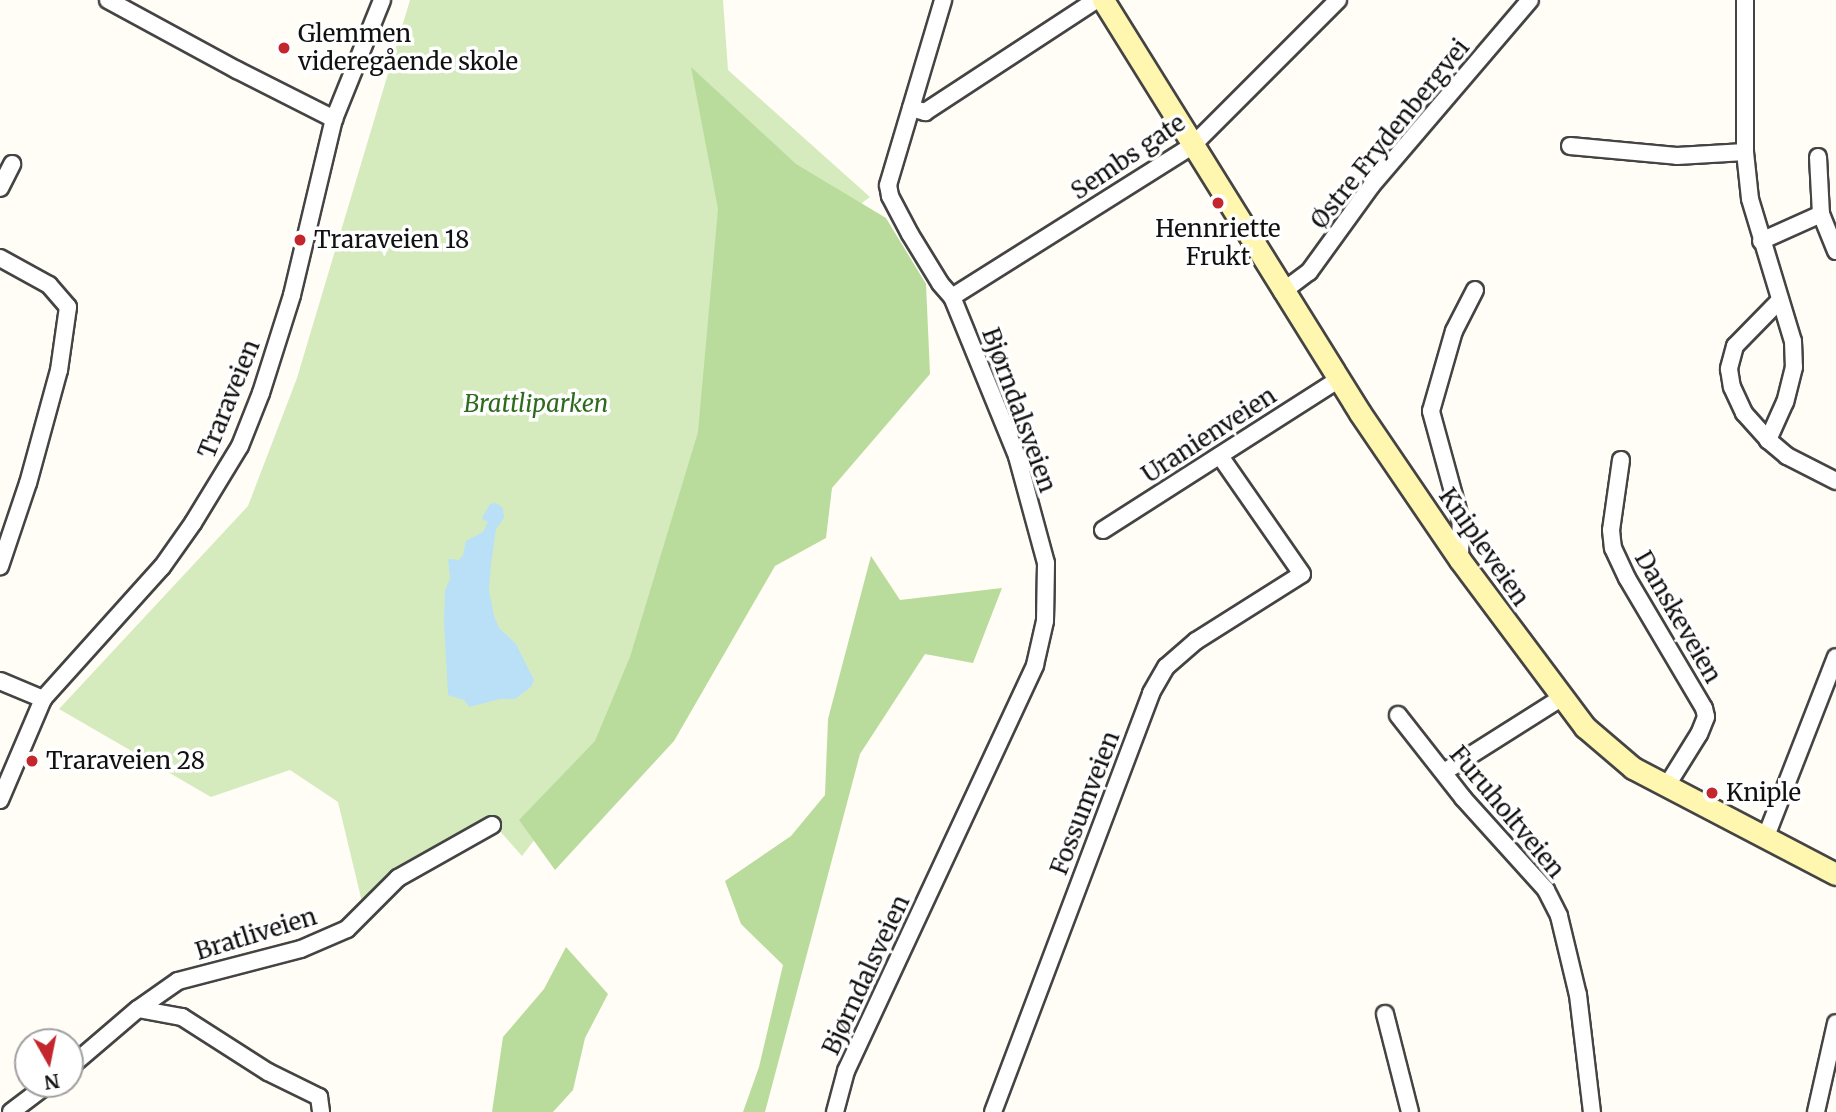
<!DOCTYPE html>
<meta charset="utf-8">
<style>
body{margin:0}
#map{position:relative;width:1836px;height:1112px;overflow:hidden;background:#fffdf5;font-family:Merriweather,serif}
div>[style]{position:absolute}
.green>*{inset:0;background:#d5ebbd}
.forest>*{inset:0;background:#b9dc9c}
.water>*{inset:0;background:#b9e0f7}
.roads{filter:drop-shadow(2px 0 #444) drop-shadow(-2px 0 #444) drop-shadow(0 2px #444) drop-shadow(0 -2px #444)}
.street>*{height:16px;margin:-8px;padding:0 8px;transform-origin:8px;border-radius:8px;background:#fff}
.secondary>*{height:21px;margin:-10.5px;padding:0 10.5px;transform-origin:10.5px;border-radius:10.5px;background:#fff6b0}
.dots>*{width:19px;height:19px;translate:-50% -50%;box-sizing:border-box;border:4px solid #fff;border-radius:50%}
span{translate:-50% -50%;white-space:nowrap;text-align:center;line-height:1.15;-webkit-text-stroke:7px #fff;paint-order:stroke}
.poi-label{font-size:24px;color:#111}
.left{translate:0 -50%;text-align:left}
.street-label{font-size:24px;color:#111}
.park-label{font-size:24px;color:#2f6b1f;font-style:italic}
.north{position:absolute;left:14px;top:1028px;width:70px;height:70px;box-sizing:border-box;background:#fff;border:2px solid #a0a0a0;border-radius:50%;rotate:171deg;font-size:19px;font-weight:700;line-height:28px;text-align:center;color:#111}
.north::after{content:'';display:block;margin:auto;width:24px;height:32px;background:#c4262e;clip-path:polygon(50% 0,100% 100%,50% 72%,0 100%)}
</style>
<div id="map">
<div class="green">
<i style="clip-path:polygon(410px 0,723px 0,728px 70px,870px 197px,801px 248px,670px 663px,522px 856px,499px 830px,363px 906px,338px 802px,290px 770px,211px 797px,59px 709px,248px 506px,297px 378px)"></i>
</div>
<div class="forest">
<i style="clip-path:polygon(691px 67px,796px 164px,886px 218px,926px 284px,930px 374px,832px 488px,826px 538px,775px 566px,674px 741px,555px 870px,519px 820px,595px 741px,630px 657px,698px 432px,718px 209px)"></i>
<i style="clip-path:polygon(871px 556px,900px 600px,1002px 588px,973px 663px,925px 654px,860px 754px,765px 1112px,743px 1112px,759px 1067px,783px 965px,741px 924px,725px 881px,791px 836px,825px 795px,828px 719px)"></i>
<i style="clip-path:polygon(566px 947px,608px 994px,585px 1038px,573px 1090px,553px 1112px,492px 1112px,503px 1037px,544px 989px)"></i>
</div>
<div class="water">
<i style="clip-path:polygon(496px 503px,503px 508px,504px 518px,496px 529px,491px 564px,489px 590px,494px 616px,499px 628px,516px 644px,534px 680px,531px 687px,515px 699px,500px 699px,469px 707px,464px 700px,448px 695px,444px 622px,445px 590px,450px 579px,448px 559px,459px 560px,463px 555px,466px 541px,483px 532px,488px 522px,482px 519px,483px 516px,490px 504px)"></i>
</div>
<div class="roads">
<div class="street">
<i style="left:108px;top:0;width:147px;rotate:28.5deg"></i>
<i style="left:237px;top:70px;width:109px;rotate:26.8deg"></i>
<i style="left:1745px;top:0;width:152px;rotate:90deg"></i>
<i style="left:1745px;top:152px;width:47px;rotate:83.9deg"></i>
<i style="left:1750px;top:199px;width:148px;rotate:73.2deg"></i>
<i style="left:1793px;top:341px;width:26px;rotate:88deg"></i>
<i style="left:1794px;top:367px;width:36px;rotate:104deg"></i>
<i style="left:1785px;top:402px;width:42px;rotate:114.1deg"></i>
<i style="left:911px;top:108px;width:15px;rotate:16deg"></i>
<i style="left:925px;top:112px;width:204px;rotate:-33.2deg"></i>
<i style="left:1570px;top:146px;width:107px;rotate:5.3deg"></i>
<i style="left:1677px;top:156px;width:68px;rotate:-3.4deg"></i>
<i style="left:1818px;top:157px;width:57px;rotate:87deg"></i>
<i style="left:1821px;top:214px;width:40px;rotate:68deg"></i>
<i style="left:0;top:188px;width:27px;rotate:-63deg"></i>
<i style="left:1761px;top:241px;width:66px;rotate:-24.2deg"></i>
<i style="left:0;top:258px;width:56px;rotate:28.9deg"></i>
<i style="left:49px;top:285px;width:29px;rotate:49deg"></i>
<i style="left:68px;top:307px;width:64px;rotate:98.1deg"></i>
<i style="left:59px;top:370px;width:117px;rotate:105.3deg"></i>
<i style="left:28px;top:483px;width:88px;rotate:108.6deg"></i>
<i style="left:1282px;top:292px;width:34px;rotate:-37deg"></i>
<i style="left:1309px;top:272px;width:107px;rotate:-54.1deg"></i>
<i style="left:1372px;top:185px;width:243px;rotate:-49.5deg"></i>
<i style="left:952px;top:297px;width:285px;rotate:-32.2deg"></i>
<i style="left:1193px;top:145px;width:205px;rotate:-45deg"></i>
<i style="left:1780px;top:300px;width:64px;rotate:134.4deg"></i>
<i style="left:1735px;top:346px;width:24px;rotate:105deg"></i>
<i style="left:1729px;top:369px;width:18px;rotate:81deg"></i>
<i style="left:1732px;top:387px;width:29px;rotate:65deg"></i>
<i style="left:1744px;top:413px;width:36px;rotate:48deg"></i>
<i style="left:1768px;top:440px;width:25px;rotate:40deg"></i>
<i style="left:1787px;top:456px;width:55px;rotate:27deg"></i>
<i style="left:1621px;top:460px;width:71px;rotate:98.1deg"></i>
<i style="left:1611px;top:530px;width:18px;rotate:84deg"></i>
<i style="left:1613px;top:548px;width:33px;rotate:65deg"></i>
<i style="left:1627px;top:578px;width:151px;rotate:59.4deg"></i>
<i style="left:1704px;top:708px;width:9px;rotate:77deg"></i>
<i style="left:1706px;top:717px;width:18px;rotate:112deg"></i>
<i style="left:1699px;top:734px;width:62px;rotate:121.9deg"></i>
<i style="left:1103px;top:530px;width:280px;rotate:-32.6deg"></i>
<i style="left:1460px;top:560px;width:39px;rotate:-89deg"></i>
<i style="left:1461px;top:521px;width:114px;rotate:-105.3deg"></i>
<i style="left:1431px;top:411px;width:83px;rotate:-74deg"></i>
<i style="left:1454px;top:331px;width:46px;rotate:-62.9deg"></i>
<i style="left:0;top:681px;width:47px;rotate:22.7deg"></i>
<i style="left:1398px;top:715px;width:105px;rotate:51.9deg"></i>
<i style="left:1463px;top:798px;width:124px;rotate:47.9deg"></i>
<i style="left:1546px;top:890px;width:29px;rotate:63deg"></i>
<i style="left:1559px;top:916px;width:81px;rotate:76.5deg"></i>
<i style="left:1578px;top:995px;width:118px;rotate:83.2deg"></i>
<i style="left:1444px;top:772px;width:138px;rotate:-32.3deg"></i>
<i style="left:0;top:800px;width:110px;rotate:-66.9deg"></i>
<i style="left:43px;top:699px;width:178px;rotate:-48deg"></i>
<i style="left:162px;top:567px;width:54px;rotate:-54.8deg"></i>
<i style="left:193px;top:523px;width:90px;rotate:-58.6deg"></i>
<i style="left:240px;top:446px;width:57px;rotate:-68.4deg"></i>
<i style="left:261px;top:393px;width:103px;rotate:-72.4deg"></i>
<i style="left:292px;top:295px;width:181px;rotate:-76.6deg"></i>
<i style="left:334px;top:119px;width:128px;rotate:-68deg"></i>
<i style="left:1765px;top:839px;width:195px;rotate:-68.7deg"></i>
<i style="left:138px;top:1009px;width:45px;rotate:10.3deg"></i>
<i style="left:182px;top:1017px;width:102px;rotate:32.6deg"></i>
<i style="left:268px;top:1072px;width:57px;rotate:26.1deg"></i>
<i style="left:319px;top:1097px;width:15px;rotate:82deg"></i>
<i style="left:1385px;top:1014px;width:101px;rotate:75.7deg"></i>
<i style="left:70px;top:1067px;width:89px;rotate:-40.5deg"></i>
<i style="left:138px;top:1009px;width:49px;rotate:-35deg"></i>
<i style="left:178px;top:981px;width:127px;rotate:-14.6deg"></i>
<i style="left:301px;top:949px;width:50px;rotate:-23.5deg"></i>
<i style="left:347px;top:929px;width:72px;rotate:-45deg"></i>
<i style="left:398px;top:878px;width:108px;rotate:-29.4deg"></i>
<i style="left:11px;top:1112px;width:46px;rotate:-37.1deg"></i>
<i style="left:835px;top:1112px;width:42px;rotate:-75deg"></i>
<i style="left:846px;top:1071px;width:448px;rotate:-65deg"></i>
<i style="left:1035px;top:665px;width:45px;rotate:-77.2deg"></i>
<i style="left:1045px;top:621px;width:58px;rotate:-89deg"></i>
<i style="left:1046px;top:563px;width:111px;rotate:-105.2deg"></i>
<i style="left:1017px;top:456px;width:172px;rotate:-112.2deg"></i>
<i style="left:952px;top:297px;width:18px;rotate:-131deg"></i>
<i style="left:940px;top:283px;width:57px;rotate:-121.5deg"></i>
<i style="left:910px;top:234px;width:43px;rotate:-117.8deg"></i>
<i style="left:890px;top:196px;width:11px;rotate:-100deg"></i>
<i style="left:888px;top:185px;width:193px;rotate:-73.4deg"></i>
<i style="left:993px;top:1112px;width:448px;rotate:-69.3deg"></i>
<i style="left:1151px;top:693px;width:30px;rotate:-60deg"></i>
<i style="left:1166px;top:667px;width:40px;rotate:-41deg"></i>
<i style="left:1196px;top:641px;width:125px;rotate:-32.3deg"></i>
<i style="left:1302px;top:574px;width:144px;rotate:-124.8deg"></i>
<i style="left:1816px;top:1112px;width:91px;rotate:-77.3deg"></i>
</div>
<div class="secondary">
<i style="left:1103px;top:0;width:486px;rotate:58.1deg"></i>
<i style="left:1360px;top:413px;width:178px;rotate:55.8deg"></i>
<i style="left:1460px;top:560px;width:209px;rotate:53.2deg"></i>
<i style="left:1585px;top:727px;width:63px;rotate:40.5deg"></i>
<i style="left:1633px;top:768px;width:229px;rotate:27.6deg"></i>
</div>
</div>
<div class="dots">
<i style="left:284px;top:48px;background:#c4262e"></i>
<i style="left:1218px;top:203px;background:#c4262e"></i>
<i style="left:300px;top:240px;background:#c4262e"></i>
<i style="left:32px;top:761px;background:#c4262e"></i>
<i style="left:1712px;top:793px;background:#c4262e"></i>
</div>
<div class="poi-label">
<span class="left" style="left:298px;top:48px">Glemmen<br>videregående skole</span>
<span style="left:1218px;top:243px">Hennriette<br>Frukt</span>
<span class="left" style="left:314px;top:240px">Traraveien 18</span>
<span class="left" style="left:46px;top:761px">Traraveien 28</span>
<span class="left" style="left:1726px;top:793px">Kniple</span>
</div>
<div class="street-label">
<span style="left:1390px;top:134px;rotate:-51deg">Østre Frydenbergvei</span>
<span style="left:1128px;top:157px;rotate:-34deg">Sembs gate</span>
<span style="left:229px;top:399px;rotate:-68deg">Traraveien</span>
<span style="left:1019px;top:410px;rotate:70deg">Bjørndalsveien</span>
<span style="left:1209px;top:435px;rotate:-33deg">Uranienveien</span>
<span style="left:1484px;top:547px;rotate:55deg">Knipleveien</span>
<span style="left:1678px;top:617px;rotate:60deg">Danskeveien</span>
<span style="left:1085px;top:803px;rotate:-69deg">Fossumveien</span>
<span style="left:1507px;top:812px;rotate:50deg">Furuholtveien</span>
<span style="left:256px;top:934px;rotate:-17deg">Bratliveien</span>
<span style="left:866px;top:975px;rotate:-65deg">Bjørndalsveien</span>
</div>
<div class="park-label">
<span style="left:536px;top:404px">Brattliparken</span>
</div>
<div class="north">N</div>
</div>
